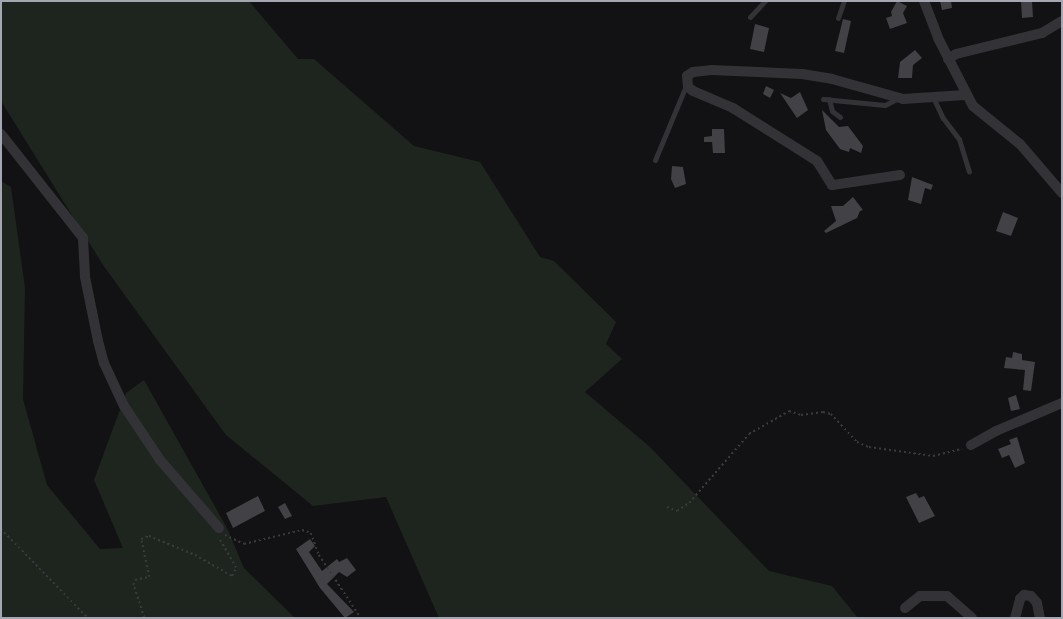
<!DOCTYPE html>
<style>
body{margin:0}
#map{position:relative;width:1063px;height:619px;overflow:hidden;background:#121113;font-family:"Public Sans",sans-serif}
div>[style]{position:absolute}
.green>*{inset:0;background:#1e251f}
.building>*{inset:0;background:#414146}
.path>*{height:1.5px;margin-top:-0.75px;transform-origin:0;background:repeating-linear-gradient(90deg,#393a3e 0 2px,transparent 0 5px)}
.lane>*{height:5px;margin:-2.5px;padding:0 2.5px;transform-origin:2.5px;border-radius:2.5px;background:#333337}
.street>*{height:10px;margin:-5px;padding:0 5px;transform-origin:5px;border-radius:5px;background:#333337}
span{translate:-50% -50%;white-space:nowrap;text-align:center;line-height:1.15;-webkit-text-stroke:4px #0d0c0e;paint-order:stroke}
.frame{position:absolute;inset:0;border:2px solid #a4a6b2;pointer-events:none}
</style>
<div id="map">
<div class="green">
<i style="clip-path:polygon(1px 1px,249px 1px,298px 59px,314px 59px,414px 146px,480px 162px,540px 257px,554px 261px,616px 322px,606px 344px,622px 359px,585px 392px,650px 447px,769px 571px,832px 586px,858px 618px,439px 618px,386px 497px,313px 506px,226px 435px,103px 265px,1px 101px)"></i>
<i style="clip-path:polygon(1px 181px,11px 187px,25px 288px,23px 399px,47px 485px,100px 549px,123px 548px,94px 480px,126px 393px,144px 380px,227px 528px,244px 568px,295px 618px,1px 618px)"></i>
</div>
<div class="building">
<i style="clip-path:polygon(897px 1px,907px 6px,903px 13px,907px 23px,890px 29px,886px 18px,892px 16px,891px 12px)"></i>
<i style="clip-path:polygon(940px 1px,951px 1px,952px 8px,942px 10px)"></i>
<i style="clip-path:polygon(1021px 1px,1032px 1px,1033px 17px,1022px 18px)"></i>
<i style="clip-path:polygon(843px 19px,851px 21px,844px 53px,835px 51px)"></i>
<i style="clip-path:polygon(755px 24px,769px 28px,764px 52px,750px 49px)"></i>
<i style="clip-path:polygon(915px 50px,922px 58px,913px 65px,912px 78px,898px 78px,900px 62px)"></i>
<i style="clip-path:polygon(766px 86px,774px 90px,770px 98px,763px 94px)"></i>
<i style="clip-path:polygon(800px 92px,808px 110px,797px 118px,780px 93px,791px 98px)"></i>
<i style="clip-path:polygon(822px 110px,839px 127px,848px 126px,863px 146px,861px 153px,850px 148px,849px 152px,840px 149px,826px 130px)"></i>
<i style="clip-path:polygon(712px 129px,724px 129px,725px 153px,713px 153px,712px 142px,704px 142px,704px 137px,712px 136px)"></i>
<i style="clip-path:polygon(672px 166px,683px 167px,686px 184px,675px 188px,671px 179px)"></i>
<i style="clip-path:polygon(912px 177px,933px 185px,931px 190px,925px 188px,921px 204px,908px 200px)"></i>
<i style="clip-path:polygon(853px 197px,863px 210px,860px 211px,857px 218px,826px 233px,824px 231px,836px 221px,831px 206px,843px 206px)"></i>
<i style="clip-path:polygon(1003px 212px,1018px 218px,1011px 236px,996px 231px)"></i>
<i style="clip-path:polygon(1013px 352px,1022px 354px,1022px 360px,1035px 362px,1031px 391px,1023px 390px,1025px 370px,1004px 368px,1006px 357px,1012px 358px)"></i>
<i style="clip-path:polygon(1016px 395px,1020px 409px,1011px 411px,1008px 398px)"></i>
<i style="clip-path:polygon(1017px 437px,1025px 463px,1015px 468px,1009px 455px,1002px 458px,998px 449px,1011px 444px,1009px 440px)"></i>
<i style="clip-path:polygon(916px 493px,919px 498px,924px 496px,935px 516px,919px 523px,906px 497px)"></i>
<i style="clip-path:polygon(258px 496px,265px 511px,233px 528px,226px 513px)"></i>
<i style="clip-path:polygon(285px 503px,292px 516px,285px 519px,278px 507px)"></i>
<i style="clip-path:polygon(310px 539px,315px 546px,309px 552px,322px 571px,337px 559px,339px 562px,347px 558px,356px 570px,347px 577px,339px 572px,327px 584px,354px 612px,345px 618px,320px 588px,296px 549px)"></i>
</div>
<div class="path">
<i style="left:667px;top:507px;width:11px;rotate:22deg"></i>
<i style="left:677px;top:511px;width:14px;rotate:-34deg"></i>
<i style="left:689px;top:503px;width:91px;rotate:-49deg"></i>
<i style="left:749px;top:434px;width:46px;rotate:-29.9deg"></i>
<i style="left:789px;top:411px;width:13px;rotate:18deg"></i>
<i style="left:801px;top:415px;width:22px;rotate:-8deg"></i>
<i style="left:823px;top:412px;width:8px;rotate:14deg"></i>
<i style="left:831px;top:414px;width:38px;rotate:47deg"></i>
<i style="left:857px;top:442px;width:13px;rotate:23deg"></i>
<i style="left:869px;top:447px;width:65px;rotate:8deg"></i>
<i style="left:933px;top:456px;width:30px;rotate:-14deg"></i>
<i style="left:1px;top:529px;width:124px;rotate:45.7deg"></i>
<i style="left:225px;top:535px;width:21px;rotate:25deg"></i>
<i style="left:244px;top:544px;width:60px;rotate:-13.6deg"></i>
<i style="left:302px;top:530px;width:9px;rotate:18deg"></i>
<i style="left:311px;top:533px;width:23px;rotate:70deg"></i>
<i style="left:319px;top:555px;width:76px;rotate:56.3deg"></i>
<i style="left:144px;top:618px;width:35px;rotate:-108deg"></i>
<i style="left:133px;top:585px;width:5px;rotate:-68deg"></i>
<i style="left:135px;top:580px;width:14px;rotate:-12deg"></i>
<i style="left:149px;top:577px;width:39px;rotate:-102deg"></i>
<i style="left:141px;top:539px;width:9px;rotate:-21deg"></i>
<i style="left:149px;top:536px;width:50px;rotate:22.4deg"></i>
<i style="left:195px;top:555px;width:43px;rotate:29.6deg"></i>
<i style="left:232px;top:576px;width:9px;rotate:-63deg"></i>
<i style="left:236px;top:568px;width:34px;rotate:-120deg"></i>
</div>
<div class="lane">
<i style="left:750px;top:17px;width:22px;rotate:-47deg"></i>
<i style="left:838px;top:18px;width:18px;rotate:-71deg"></i>
<i style="left:933px;top:97px;width:23px;rotate:65deg"></i>
<i style="left:943px;top:118px;width:26px;rotate:53deg"></i>
<i style="left:959px;top:139px;width:34px;rotate:73deg"></i>
<i style="left:823px;top:99px;width:62px;rotate:5.5deg"></i>
<i style="left:885px;top:105px;width:15px;rotate:-28deg"></i>
<i style="left:829px;top:99px;width:12px;rotate:76deg"></i>
<i style="left:832px;top:111px;width:10px;rotate:37deg"></i>
<i style="left:655px;top:160px;width:83px;rotate:-67.4deg"></i>
</div>
<div class="street">
<i style="left:924px;top:1px;width:40px;rotate:69deg"></i>
<i style="left:938px;top:38px;width:76px;rotate:62.8deg"></i>
<i style="left:973px;top:106px;width:60px;rotate:39deg"></i>
<i style="left:1020px;top:144px;width:65px;rotate:49.4deg"></i>
<i style="left:948px;top:59px;width:9px;rotate:-32deg"></i>
<i style="left:956px;top:54px;width:89px;rotate:-13.7deg"></i>
<i style="left:1042px;top:33px;width:23px;rotate:-31deg"></i>
<i style="left:1px;top:134px;width:132px;rotate:51.7deg"></i>
<i style="left:83px;top:238px;width:39px;rotate:87deg"></i>
<i style="left:85px;top:277px;width:65px;rotate:78.5deg"></i>
<i style="left:98px;top:341px;width:23px;rotate:75deg"></i>
<i style="left:104px;top:363px;width:47px;rotate:65.1deg"></i>
<i style="left:124px;top:406px;width:65px;rotate:56.3deg"></i>
<i style="left:160px;top:460px;width:90px;rotate:49.1deg"></i>
<i style="left:900px;top:175px;width:69px;rotate:171.6deg"></i>
<i style="left:832px;top:185px;width:28px;rotate:-122deg"></i>
<i style="left:817px;top:161px;width:99px;rotate:-147.8deg"></i>
<i style="left:733px;top:108px;width:43px;rotate:-157deg"></i>
<i style="left:693px;top:91px;width:6px;rotate:-141deg"></i>
<i style="left:688px;top:87px;width:11px;rotate:-95deg"></i>
<i style="left:687px;top:76px;width:7px;rotate:-34deg"></i>
<i style="left:693px;top:72px;width:18px;rotate:-6deg"></i>
<i style="left:711px;top:70px;width:91px;rotate:2.5deg"></i>
<i style="left:802px;top:74px;width:30px;rotate:9deg"></i>
<i style="left:832px;top:79px;width:74px;rotate:15.7deg"></i>
<i style="left:903px;top:99px;width:62px;rotate:-3.7deg"></i>
<i style="left:971px;top:445px;width:29px;rotate:-29deg"></i>
<i style="left:996px;top:431px;width:72px;rotate:-23deg"></i>
<i style="left:905px;top:608px;width:19px;rotate:-39deg"></i>
<i style="left:920px;top:596px;width:27px"></i>
<i style="left:947px;top:596px;width:33px;rotate:41deg"></i>
<i style="left:1015px;top:618px;width:20px;rotate:-75deg"></i>
<i style="left:1020px;top:599px;width:6px;rotate:-45deg"></i>
<i style="left:1024px;top:595px;width:7px;rotate:8deg"></i>
<i style="left:1031px;top:596px;width:9px;rotate:49deg"></i>
<i style="left:1037px;top:603px;width:15px;rotate:79deg"></i>
</div>
<div class="frame"></div>
</div>
